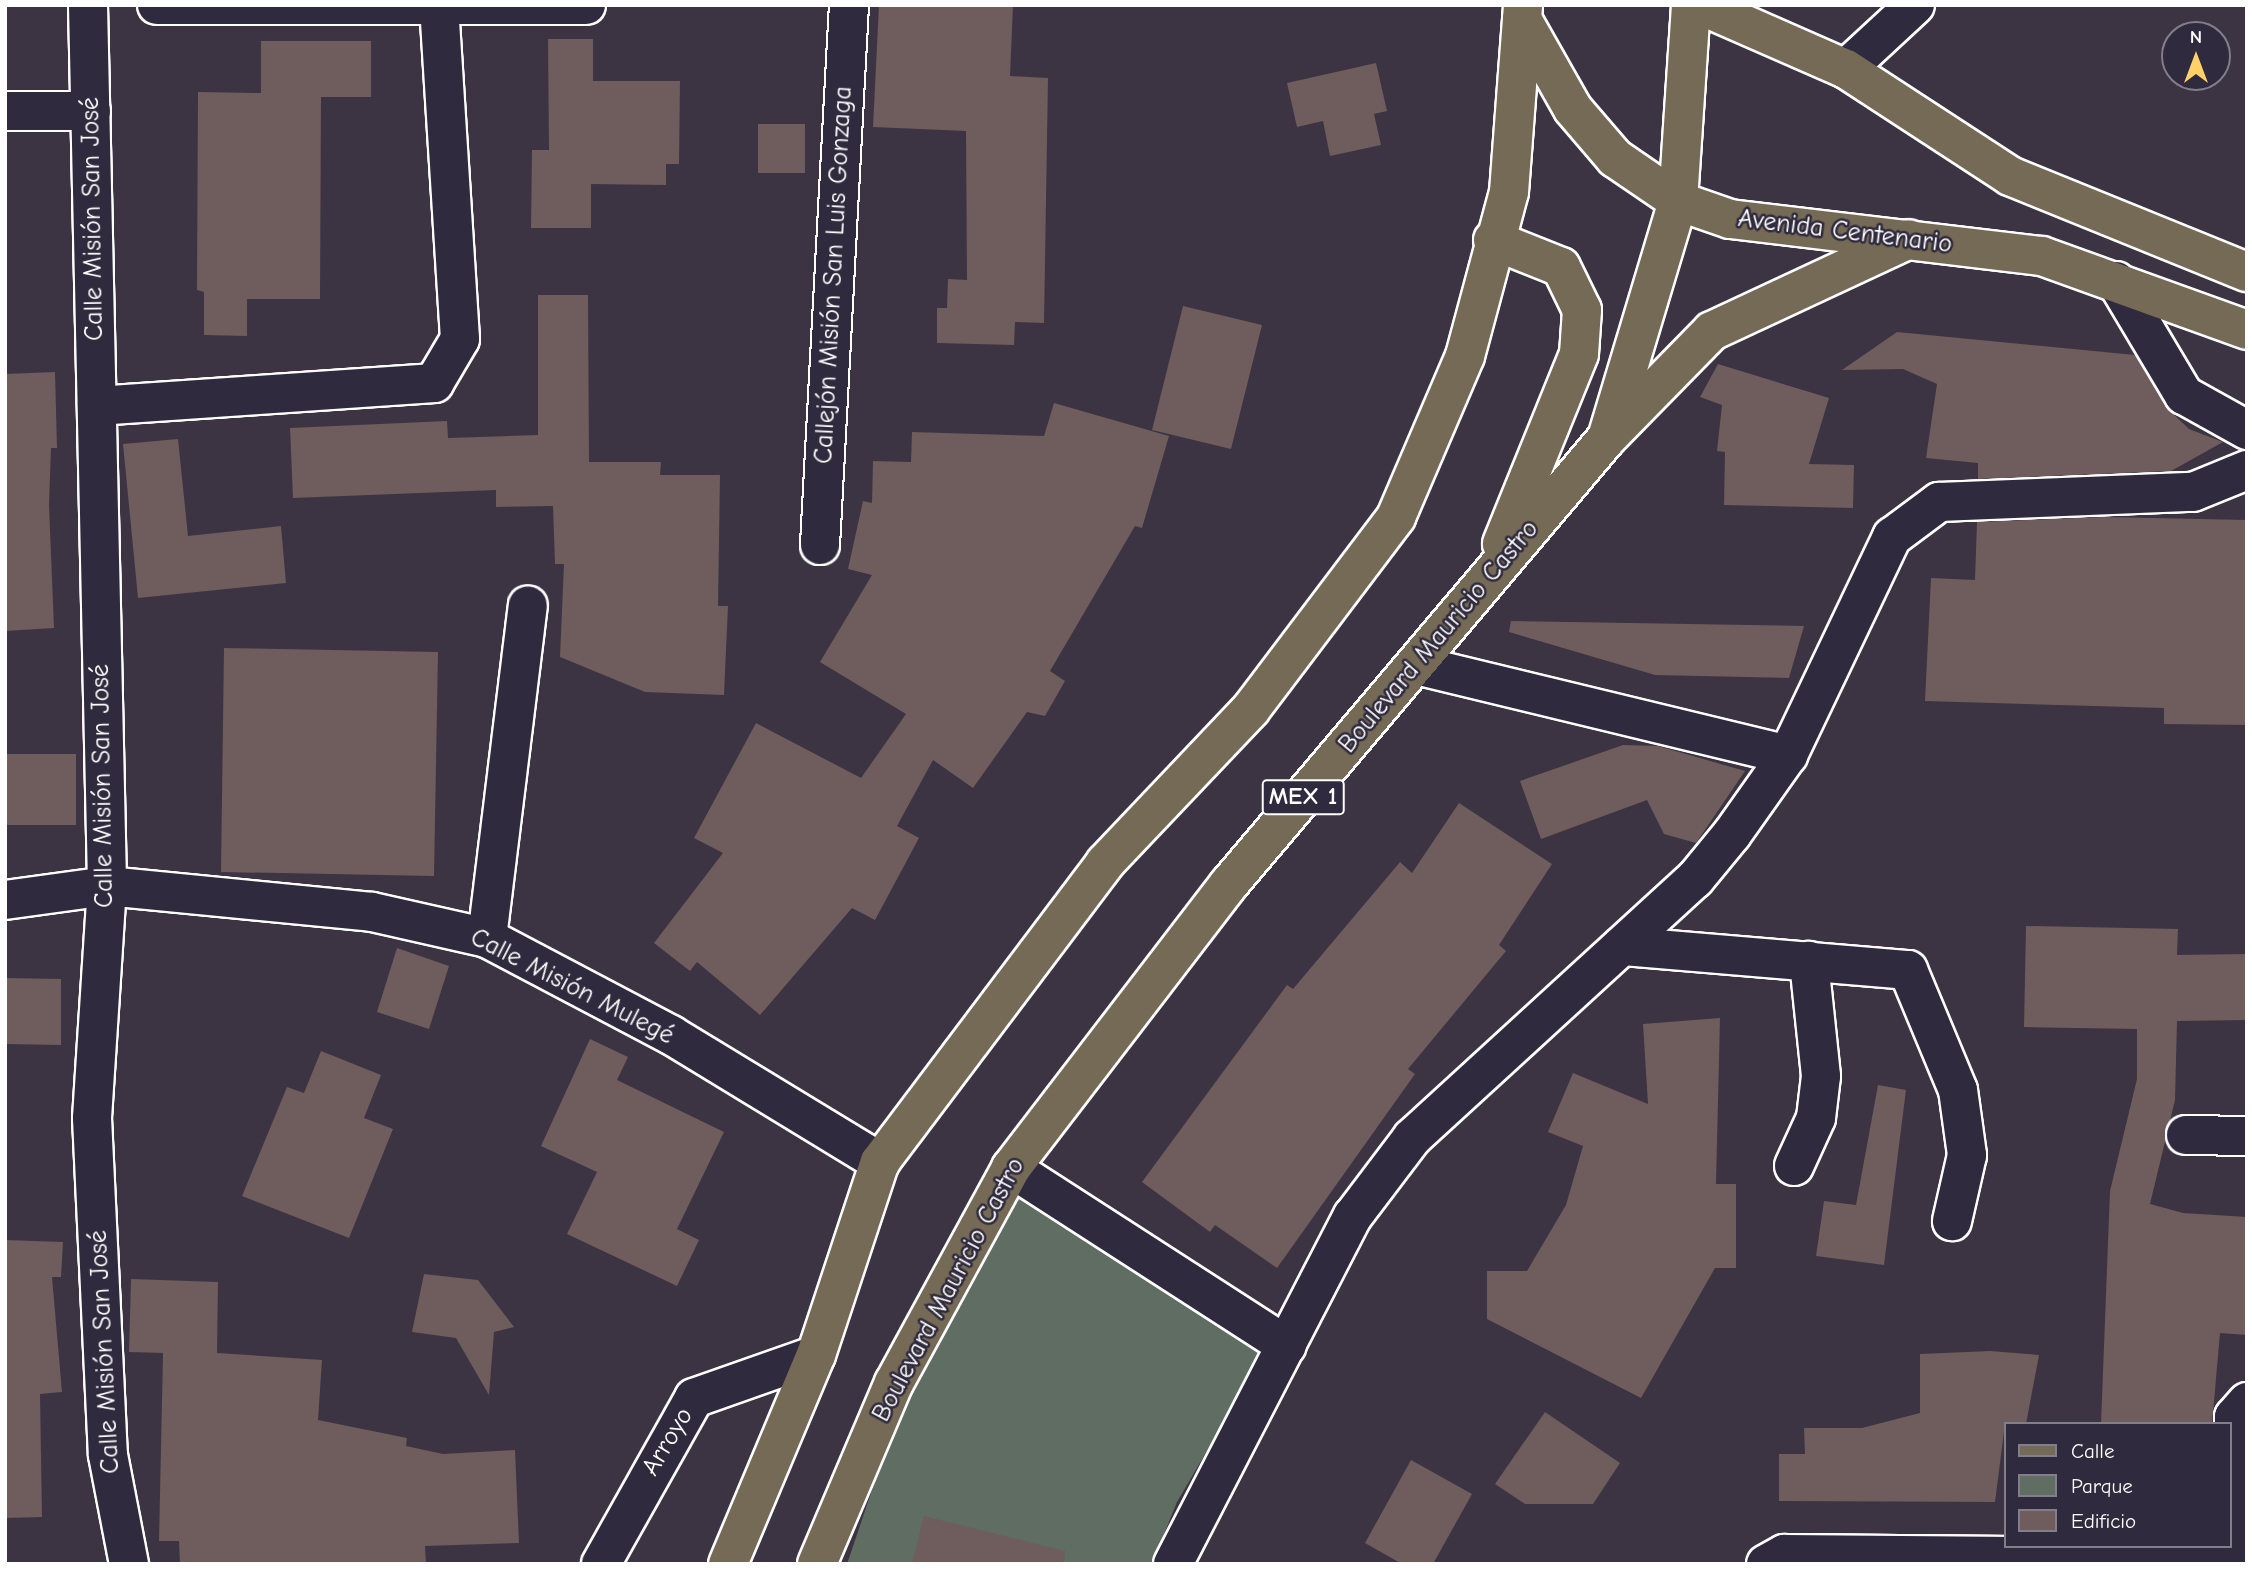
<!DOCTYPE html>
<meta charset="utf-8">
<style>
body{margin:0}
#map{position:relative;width:2252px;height:1569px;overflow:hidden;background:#3c3443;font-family:"Comic Neue",sans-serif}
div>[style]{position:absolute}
.green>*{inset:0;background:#606d62}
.building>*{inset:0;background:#6f5c5c}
.roads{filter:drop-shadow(2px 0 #fff) drop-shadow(-2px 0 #fff) drop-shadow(0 2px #fff) drop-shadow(0 -2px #fff)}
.minor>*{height:38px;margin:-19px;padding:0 19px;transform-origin:19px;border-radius:19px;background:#2f2a3d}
.major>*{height:38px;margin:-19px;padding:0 19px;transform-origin:19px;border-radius:19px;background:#756a55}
span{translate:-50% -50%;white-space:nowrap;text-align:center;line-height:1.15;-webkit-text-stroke:5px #2f2a3d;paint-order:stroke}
.shield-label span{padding:2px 5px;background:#2f2a3d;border:2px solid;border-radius:5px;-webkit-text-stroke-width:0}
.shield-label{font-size:24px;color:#fff;font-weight:700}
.street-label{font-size:26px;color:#fff}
.frame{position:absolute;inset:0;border:7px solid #fff;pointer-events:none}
.legend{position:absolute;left:2004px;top:1422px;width:228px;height:126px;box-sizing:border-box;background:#2f2a3d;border:2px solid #827f8b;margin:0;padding:9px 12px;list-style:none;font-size:21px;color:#fff}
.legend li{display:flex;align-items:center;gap:14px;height:35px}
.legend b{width:35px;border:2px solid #827f8b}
.north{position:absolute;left:2161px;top:21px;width:70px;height:70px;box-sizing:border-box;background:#2f2a3d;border:2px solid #827f8b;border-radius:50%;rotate:0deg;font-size:19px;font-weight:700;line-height:28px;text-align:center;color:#fff}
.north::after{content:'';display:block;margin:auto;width:24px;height:32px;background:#ffd166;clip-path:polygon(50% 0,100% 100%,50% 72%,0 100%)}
</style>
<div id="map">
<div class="green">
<i style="clip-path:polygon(1012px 1182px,1265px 1352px,1177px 1502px,1152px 1564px,847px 1564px,892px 1431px)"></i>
</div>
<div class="building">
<i style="clip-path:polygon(879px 5px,1013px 5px,1010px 76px,1048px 78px,1044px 323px,1015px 322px,1014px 345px,937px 343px,937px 308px,947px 308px,948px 279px,967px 280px,966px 131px,873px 127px)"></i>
<i style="clip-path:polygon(548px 39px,593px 39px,593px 81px,680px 81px,679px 164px,666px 164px,666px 185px,591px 184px,591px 228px,531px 228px,532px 150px,549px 150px)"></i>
<i style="clip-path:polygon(261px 41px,371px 41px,371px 97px,321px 97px,320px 299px,247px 299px,247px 336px,204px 335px,204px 292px,197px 290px,198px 92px,261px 93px)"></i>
<i style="clip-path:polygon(1376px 63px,1387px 111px,1374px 114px,1381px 145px,1330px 156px,1323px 121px,1297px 127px,1287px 83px)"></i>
<i style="clip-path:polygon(758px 124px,805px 124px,805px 173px,758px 173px)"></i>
<i style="clip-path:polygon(538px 295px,588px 295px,589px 462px,661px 462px,660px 475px,720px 475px,718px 606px,728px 606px,724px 695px,645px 692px,560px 657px,564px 564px,555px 564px,553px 506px,496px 507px,496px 490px,293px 498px,290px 428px,447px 421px,448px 438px,538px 435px)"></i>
<i style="clip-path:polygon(1183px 306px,1262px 325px,1231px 449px,1152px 430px)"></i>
<i style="clip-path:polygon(1897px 332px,2135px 355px,2166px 407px,2189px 429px,2223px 442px,2171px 471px,1978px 479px,1978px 463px,1926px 458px,1937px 384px,1903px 369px,1842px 370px)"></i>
<i style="clip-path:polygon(1718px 364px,1829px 398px,1809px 464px,1854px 465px,1853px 508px,1724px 505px,1725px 452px,1717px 451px,1722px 405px,1700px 397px)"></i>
<i style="clip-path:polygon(55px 372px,57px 448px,51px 448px,49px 505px,54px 628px,5px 631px,5px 374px)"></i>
<i style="clip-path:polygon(1054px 403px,1169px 436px,1142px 528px,1135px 526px,1050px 671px,1065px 681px,1045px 716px,1027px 712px,973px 788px,933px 760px,897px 826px,919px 838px,875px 920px,852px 908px,760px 1015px,697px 962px,690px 971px,654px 943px,723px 853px,694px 838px,756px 723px,861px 778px,906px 714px,820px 662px,872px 575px,848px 569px,863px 501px,872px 503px,873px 461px,911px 462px,912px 432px,1044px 436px)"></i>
<i style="clip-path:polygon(178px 439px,188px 536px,281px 526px,286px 583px,138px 598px,123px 444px)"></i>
<i style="clip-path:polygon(2103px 517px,2247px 520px,2247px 725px,2164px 724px,2164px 708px,1925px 701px,1931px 578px,1975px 580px,1977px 522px)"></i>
<i style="clip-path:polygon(1511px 621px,1804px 626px,1789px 678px,1655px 675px,1509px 632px)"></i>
<i style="clip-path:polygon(224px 648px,438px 652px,434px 876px,221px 872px)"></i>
<i style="clip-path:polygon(1623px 745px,1658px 746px,1745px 771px,1696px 843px,1664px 834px,1647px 800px,1541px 839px,1520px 781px)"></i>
<i style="clip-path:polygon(5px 754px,76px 754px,76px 825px,5px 825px)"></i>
<i style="clip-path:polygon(1459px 803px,1552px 864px,1499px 945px,1506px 951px,1408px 1069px,1415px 1074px,1277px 1268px,1215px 1225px,1210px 1232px,1142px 1182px,1287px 985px,1293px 989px,1400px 862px,1412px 873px)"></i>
<i style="clip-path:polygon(2026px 926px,2178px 929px,2177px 955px,2247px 954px,2247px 1020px,2177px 1021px,2175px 1100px,2150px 1204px,2183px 1213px,2247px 1217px,2247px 1335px,2220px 1333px,2212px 1424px,2101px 1424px,2110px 1191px,2137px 1079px,2137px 1029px,2024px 1027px)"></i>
<i style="clip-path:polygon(397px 948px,449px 966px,429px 1029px,377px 1012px)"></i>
<i style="clip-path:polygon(5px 978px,61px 979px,61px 1045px,5px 1044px)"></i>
<i style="clip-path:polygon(1720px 1018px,1716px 1184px,1736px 1184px,1736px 1268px,1715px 1268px,1641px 1398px,1487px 1319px,1487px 1271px,1527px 1271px,1566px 1205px,1583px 1146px,1548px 1132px,1573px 1073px,1648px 1104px,1643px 1024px)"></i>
<i style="clip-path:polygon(590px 1039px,628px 1057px,617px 1080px,724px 1132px,677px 1229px,699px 1240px,677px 1286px,567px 1234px,597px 1172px,541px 1146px)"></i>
<i style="clip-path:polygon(321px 1051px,381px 1075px,364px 1118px,393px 1129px,349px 1238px,242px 1196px,287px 1087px,304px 1093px)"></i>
<i style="clip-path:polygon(1878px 1085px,1906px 1090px,1884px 1265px,1816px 1256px,1824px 1201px,1856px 1205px)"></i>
<i style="clip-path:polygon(5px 1240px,63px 1242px,61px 1277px,52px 1277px,62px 1392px,40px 1394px,42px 1517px,5px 1518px)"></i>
<i style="clip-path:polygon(424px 1274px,478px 1280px,514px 1327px,494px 1332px,489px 1395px,456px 1338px,412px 1332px)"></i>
<i style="clip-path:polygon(131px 1279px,218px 1282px,217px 1353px,322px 1360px,318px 1420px,407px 1438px,406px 1446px,443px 1454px,515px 1450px,519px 1543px,425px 1546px,426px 1564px,180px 1564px,179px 1541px,159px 1541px,163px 1353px,129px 1352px)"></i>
<i style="clip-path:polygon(1990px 1351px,2039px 1355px,2026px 1424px,2005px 1424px,1995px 1502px,1779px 1501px,1779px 1454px,1805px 1454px,1804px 1428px,1862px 1428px,1920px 1413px,1920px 1354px)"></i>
<i style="clip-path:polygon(1545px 1412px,1620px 1463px,1593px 1504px,1525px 1504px,1495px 1484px)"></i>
<i style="clip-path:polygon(1411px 1460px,1472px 1494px,1433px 1564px,1402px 1564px,1365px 1543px)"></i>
<i style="clip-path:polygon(924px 1516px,1065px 1551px,1064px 1564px,912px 1564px)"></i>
</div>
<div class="roads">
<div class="minor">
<i style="left:88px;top:5px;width:881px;rotate:88.76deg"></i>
<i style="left:107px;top:886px;width:232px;rotate:93.7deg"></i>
<i style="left:92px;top:1118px;width:337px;rotate:87.3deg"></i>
<i style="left:108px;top:1455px;width:111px;rotate:79.1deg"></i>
<i style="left:157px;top:5px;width:429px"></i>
<i style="left:1846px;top:69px;width:94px;rotate:-42.8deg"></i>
<i style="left:5px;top:111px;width:86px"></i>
<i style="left:2116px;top:281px;width:133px;rotate:59.2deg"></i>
<i style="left:2184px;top:395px;width:72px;rotate:29.1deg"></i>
<i style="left:97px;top:406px;width:338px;rotate:-3.9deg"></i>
<i style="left:434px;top:383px;width:51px;rotate:-59.4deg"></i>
<i style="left:460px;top:339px;width:332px;rotate:-93.6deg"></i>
<i style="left:820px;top:545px;width:541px;rotate:-86.93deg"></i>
<i style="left:1416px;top:665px;width:383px;rotate:13.6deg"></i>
<i style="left:5px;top:900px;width:103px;rotate:-7.8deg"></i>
<i style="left:107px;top:886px;width:266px;rotate:5.6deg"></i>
<i style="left:372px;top:912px;width:118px;rotate:12.7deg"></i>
<i style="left:487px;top:938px;width:208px;rotate:27.8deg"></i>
<i style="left:671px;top:1035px;width:245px;rotate:31.3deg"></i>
<i style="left:487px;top:938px;width:335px;rotate:-83deg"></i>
<i style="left:1622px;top:946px;width:287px;rotate:4.8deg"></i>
<i style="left:1908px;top:970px;width:130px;rotate:67.4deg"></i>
<i style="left:1958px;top:1090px;width:66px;rotate:82.1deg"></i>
<i style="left:1967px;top:1155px;width:68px;rotate:102.8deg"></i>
<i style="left:2186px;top:1135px;width:61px;rotate:0.9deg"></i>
<i style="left:1794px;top:1166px;width:53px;rotate:-65.4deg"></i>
<i style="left:1816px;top:1118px;width:42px;rotate:-83.2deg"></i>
<i style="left:1821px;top:1076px;width:116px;rotate:-96deg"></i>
<i style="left:1011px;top:1168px;width:328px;rotate:32.8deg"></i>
<i style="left:2234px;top:1558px;width:141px;rotate:-90deg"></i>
<i style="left:2234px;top:1417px;width:20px;rotate:-49deg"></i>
<i style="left:601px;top:1564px;width:190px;rotate:-60.7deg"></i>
<i style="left:694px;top:1398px;width:129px;rotate:-19.4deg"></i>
<i style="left:1173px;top:1564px;width:392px;rotate:-62.7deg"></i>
<i style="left:1353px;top:1216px;width:98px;rotate:-52.9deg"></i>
<i style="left:1412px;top:1138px;width:384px;rotate:-42.5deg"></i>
<i style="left:1695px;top:879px;width:58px;rotate:-50.6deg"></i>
<i style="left:1732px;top:834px;width:97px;rotate:-54.7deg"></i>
<i style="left:1788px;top:755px;width:242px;rotate:-64.5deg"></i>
<i style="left:1892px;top:537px;width:59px;rotate:-36.7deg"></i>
<i style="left:1939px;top:502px;width:254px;rotate:-2.3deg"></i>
<i style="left:2193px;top:492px;width:58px;rotate:-22.2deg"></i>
<i style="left:1766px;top:1564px;width:21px;rotate:-29deg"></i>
<i style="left:1784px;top:1554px;width:463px;rotate:0.5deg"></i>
</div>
<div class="major">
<i style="left:1700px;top:5px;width:159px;rotate:23.7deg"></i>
<i style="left:1846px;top:69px;width:196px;rotate:33.1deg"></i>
<i style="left:2010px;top:176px;width:256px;rotate:22.1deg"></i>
<i style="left:1522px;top:19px;width:103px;rotate:60.5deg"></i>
<i style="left:1573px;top:109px;width:65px;rotate:49.4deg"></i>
<i style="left:1615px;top:158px;width:76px;rotate:34.3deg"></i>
<i style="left:1678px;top:201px;width:55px;rotate:19.1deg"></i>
<i style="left:1730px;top:219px;width:314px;rotate:6.8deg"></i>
<i style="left:2042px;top:256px;width:218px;rotate:19.8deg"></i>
<i style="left:1493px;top:240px;width:73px;rotate:21.7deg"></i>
<i style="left:1561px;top:267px;width:48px;rotate:64deg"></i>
<i style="left:1582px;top:310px;width:44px;rotate:93.9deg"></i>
<i style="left:1579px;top:354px;width:205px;rotate:112.1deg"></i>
<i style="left:1611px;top:434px;width:144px;rotate:-45.6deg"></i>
<i style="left:1712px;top:331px;width:217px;rotate:-25deg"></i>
<i style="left:728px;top:1564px;width:227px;rotate:-67.2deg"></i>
<i style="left:816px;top:1355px;width:203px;rotate:-71.7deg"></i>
<i style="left:880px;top:1162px;width:374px;rotate:-53deg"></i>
<i style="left:1105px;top:863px;width:212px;rotate:-46.5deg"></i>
<i style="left:1251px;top:709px;width:241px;rotate:-52.9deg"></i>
<i style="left:1396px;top:517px;width:175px;rotate:-66.8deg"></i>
<i style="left:1465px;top:356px;width:170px;rotate:-75deg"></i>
<i style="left:1509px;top:192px;width:188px;rotate:-85.7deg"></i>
<i style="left:817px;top:1564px;width:197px;rotate:-67deg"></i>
<i style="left:894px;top:1383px;width:245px;rotate:-61.4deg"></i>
<i style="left:1011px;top:1168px;width:358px;rotate:-52.5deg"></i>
<i style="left:1229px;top:884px;width:585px;rotate:-49.72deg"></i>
<i style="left:1607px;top:438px;width:247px;rotate:-73.3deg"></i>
<i style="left:1678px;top:201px;width:196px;rotate:-86.2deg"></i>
</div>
</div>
<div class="shield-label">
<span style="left:1303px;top:797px">MEX 1</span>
</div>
<div class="street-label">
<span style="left:93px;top:219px;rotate:-91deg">Calle Misión San José</span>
<span style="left:1845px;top:232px;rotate:7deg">Avenida Centenario</span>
<span style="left:834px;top:275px;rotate:-87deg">Callejón Misión San Luis Gonzaga</span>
<span style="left:1439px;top:637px;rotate:-50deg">Boulevard Mauricio Castro</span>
<span style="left:103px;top:786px;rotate:-91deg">Calle Misión San José</span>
<span style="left:572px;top:987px;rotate:27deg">Calle Misión Mulegé</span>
<span style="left:949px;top:1290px;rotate:-62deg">Boulevard Mauricio Castro</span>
<span style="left:105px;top:1352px;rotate:-93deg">Calle Misión San José</span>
<span style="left:668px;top:1442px;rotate:-59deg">Arroyo</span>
</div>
<div class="frame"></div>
<ul class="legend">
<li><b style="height:9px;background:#756a55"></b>Calle</li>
<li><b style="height:19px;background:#606d62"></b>Parque</li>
<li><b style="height:19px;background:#6f5c5c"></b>Edificio</li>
</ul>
<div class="north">N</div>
</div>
